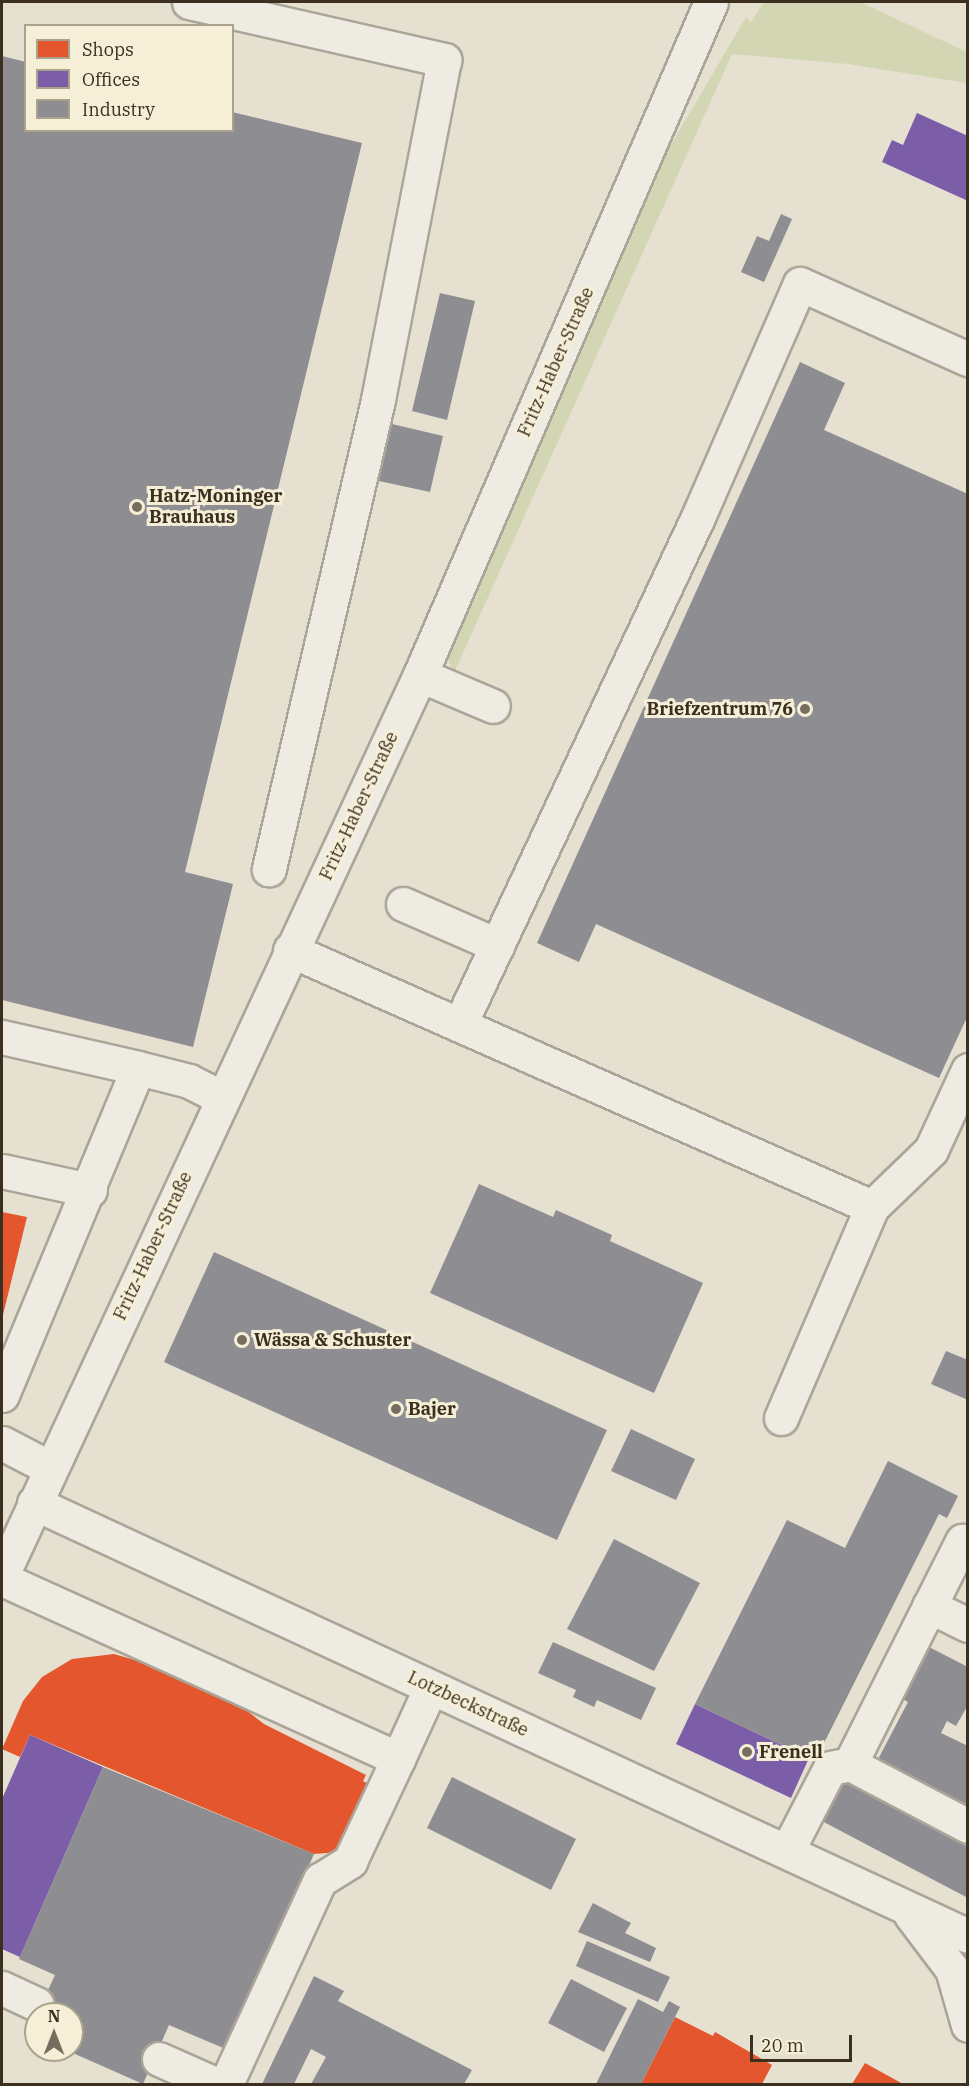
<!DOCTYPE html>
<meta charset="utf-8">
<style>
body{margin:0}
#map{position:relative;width:969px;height:2086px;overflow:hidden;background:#e5e0d0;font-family:"IBM Plex Serif",serif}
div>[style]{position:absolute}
.green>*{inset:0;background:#d3d6b3}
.shops>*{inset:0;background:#e4572e}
.offices>*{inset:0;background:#7b5ea7}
.industry>*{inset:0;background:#8d8d92}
.roads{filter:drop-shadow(2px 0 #aba599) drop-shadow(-2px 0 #aba599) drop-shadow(0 2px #aba599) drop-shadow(0 -2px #aba599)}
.minor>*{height:33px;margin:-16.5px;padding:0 16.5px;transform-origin:16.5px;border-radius:16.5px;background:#eeebe2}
.dots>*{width:16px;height:16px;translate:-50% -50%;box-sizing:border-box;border:3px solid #f6efd7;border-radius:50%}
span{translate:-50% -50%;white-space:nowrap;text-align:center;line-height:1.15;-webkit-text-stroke:6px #f6efd7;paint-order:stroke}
.street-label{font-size:18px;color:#3b2f20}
.poi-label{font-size:18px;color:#3b2f20;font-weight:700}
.left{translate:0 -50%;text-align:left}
.right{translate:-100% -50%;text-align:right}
.frame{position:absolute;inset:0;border:3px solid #3b2f20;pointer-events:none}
.legend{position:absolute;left:24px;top:24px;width:210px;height:108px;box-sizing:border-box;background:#f6efd7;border:2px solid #aba28e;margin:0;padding:8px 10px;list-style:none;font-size:18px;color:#3b2f20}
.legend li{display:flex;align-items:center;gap:12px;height:30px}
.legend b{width:30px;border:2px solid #aba28e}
.north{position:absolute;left:24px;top:2002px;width:60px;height:60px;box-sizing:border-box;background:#f6efd7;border:2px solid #aba28e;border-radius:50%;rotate:0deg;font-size:16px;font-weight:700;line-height:24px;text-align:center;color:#3b2f20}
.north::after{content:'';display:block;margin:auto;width:21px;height:27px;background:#766d5e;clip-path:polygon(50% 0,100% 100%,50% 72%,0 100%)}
.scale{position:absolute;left:750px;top:2035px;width:102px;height:27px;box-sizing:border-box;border:3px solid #3b2f20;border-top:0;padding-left:8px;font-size:18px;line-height:21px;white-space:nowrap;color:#3b2f20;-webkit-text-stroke:4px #f6efd7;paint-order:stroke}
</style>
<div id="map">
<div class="green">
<i style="clip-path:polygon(764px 2px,860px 2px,967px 52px,967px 83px,848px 64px,732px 54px,454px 673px,448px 659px,508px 510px,661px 162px,746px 17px,751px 22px)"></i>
</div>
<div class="shops">
<i style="clip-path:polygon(2px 1212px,27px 1217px,2px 1319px)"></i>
<i style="clip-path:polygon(114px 1654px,159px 1667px,191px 1667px,264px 1724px,366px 1775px,363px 1781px,370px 1785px,339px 1852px,314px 1854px,30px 1735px,20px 1757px,2px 1749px,23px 1701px,42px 1677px,72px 1659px)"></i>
<i style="clip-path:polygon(675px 2017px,713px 2036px,715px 2032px,772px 2065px,762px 2084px,641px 2084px)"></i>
<i style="clip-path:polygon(865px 2063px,903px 2084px,852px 2084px)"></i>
</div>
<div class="offices">
<i style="clip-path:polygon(917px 113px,968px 136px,968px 201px,882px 162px,892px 140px,903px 145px)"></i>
<i style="clip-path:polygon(695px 1704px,809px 1758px,791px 1798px,676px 1744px)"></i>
<i style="clip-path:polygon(30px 1735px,103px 1767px,20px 1957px,2px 1949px,2px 1799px)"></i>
</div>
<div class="industry">
<i style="clip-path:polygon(2px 56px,26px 62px,26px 130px,232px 130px,232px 112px,362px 143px,185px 872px,233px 884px,193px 1047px,2px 1000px)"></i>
<i style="clip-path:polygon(781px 214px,792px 219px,764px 282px,741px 272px,757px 236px,769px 241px)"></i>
<i style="clip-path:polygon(440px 293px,475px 301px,447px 420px,412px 411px)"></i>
<i style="clip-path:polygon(800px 362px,845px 383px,824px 430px,968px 494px,968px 1015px,939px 1078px,596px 924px,579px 962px,537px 943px)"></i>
<i style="clip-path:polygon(392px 424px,443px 436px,430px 492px,379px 481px)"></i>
<i style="clip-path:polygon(479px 1184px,553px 1217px,556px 1210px,612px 1235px,610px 1241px,703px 1283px,654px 1393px,430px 1293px)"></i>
<i style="clip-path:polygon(214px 1252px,607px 1430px,557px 1540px,164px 1362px)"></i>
<i style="clip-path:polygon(946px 1351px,968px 1360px,968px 1400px,931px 1384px)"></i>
<i style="clip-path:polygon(631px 1429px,695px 1459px,676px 1500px,611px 1471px)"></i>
<i style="clip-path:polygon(888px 1461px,958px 1496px,947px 1518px,939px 1514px,815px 1761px,695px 1704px,787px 1520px,845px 1548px)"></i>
<i style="clip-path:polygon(614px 1539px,700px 1583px,654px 1671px,567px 1629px)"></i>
<i style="clip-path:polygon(553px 1642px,656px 1688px,641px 1720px,597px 1700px,594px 1707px,573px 1697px,576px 1690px,538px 1673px)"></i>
<i style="clip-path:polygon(925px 1645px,968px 1667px,968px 1705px,956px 1726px,947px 1721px,941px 1733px,968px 1746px,968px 1812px,875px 1765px,908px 1702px,899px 1697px)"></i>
<i style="clip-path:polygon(103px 1767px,314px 1854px,228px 2050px,169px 2025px,143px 2084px,66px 2050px,72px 2050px,72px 2014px,37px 2014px,55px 1975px,19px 1959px)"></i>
<i style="clip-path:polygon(452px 1777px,576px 1839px,551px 1890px,427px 1828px)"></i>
<i style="clip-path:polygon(842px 1780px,968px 1847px,968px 1898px,820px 1820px)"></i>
<i style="clip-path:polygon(593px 1903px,631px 1923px,625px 1933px,656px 1948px,650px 1962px,578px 1932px)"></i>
<i style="clip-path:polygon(587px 1941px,670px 1977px,658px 2002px,576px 1966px)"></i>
<i style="clip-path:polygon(314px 1976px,344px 1991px,338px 2001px,472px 2070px,464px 2084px,311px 2084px,326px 2057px,311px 2049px,294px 2084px,262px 2084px)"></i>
<i style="clip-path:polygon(571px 1979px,627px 2008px,604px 2052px,548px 2023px)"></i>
<i style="clip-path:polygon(638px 1999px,663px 2012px,669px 2001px,680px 2007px,641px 2084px,596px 2084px)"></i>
</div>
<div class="roads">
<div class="minor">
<i style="left:189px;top:2px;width:262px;rotate:12.8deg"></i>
<i style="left:444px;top:60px;width:346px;rotate:101deg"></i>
<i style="left:378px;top:400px;width:482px;rotate:103.1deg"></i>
<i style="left:420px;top:675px;width:79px;rotate:23deg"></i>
<i style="left:403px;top:904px;width:103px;rotate:23.6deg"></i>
<i style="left:290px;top:950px;width:636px;rotate:23.83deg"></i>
<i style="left:460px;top:1024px;width:560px;rotate:-64.85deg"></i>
<i style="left:698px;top:517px;width:254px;rotate:-66.4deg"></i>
<i style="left:800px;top:284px;width:184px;rotate:24.1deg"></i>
<i style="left:2px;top:1037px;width:139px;rotate:12.8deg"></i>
<i style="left:2px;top:1171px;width:90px;rotate:12.2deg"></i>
<i style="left:2px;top:1395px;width:354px;rotate:-67.4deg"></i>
<i style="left:138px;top:1068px;width:53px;rotate:14.3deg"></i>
<i style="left:189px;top:1081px;width:37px;rotate:27deg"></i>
<i style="left:781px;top:1418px;width:230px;rotate:-66.7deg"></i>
<i style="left:872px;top:1207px;width:82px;rotate:-44deg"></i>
<i style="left:931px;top:1150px;width:88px;rotate:-65.2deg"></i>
<i style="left:2px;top:1443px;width:54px;rotate:27.5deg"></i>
<i style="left:34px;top:1503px;width:1029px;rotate:24.87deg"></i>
<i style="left:2px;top:1575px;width:992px;rotate:-65.09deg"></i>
<i style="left:420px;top:675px;width:733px;rotate:-66.62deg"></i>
<i style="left:2px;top:1579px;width:435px;rotate:24.4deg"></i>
<i style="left:398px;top:1759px;width:79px;rotate:-65.4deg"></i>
<i style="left:929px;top:1606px;width:43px;rotate:26deg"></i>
<i style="left:850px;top:1764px;width:250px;rotate:-63.3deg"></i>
<i style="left:787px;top:1851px;width:93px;rotate:-62.6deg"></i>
<i style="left:830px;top:1768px;width:20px;rotate:-11deg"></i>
<i style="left:850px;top:1764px;width:133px;rotate:27.7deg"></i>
<i style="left:911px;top:1915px;width:68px;rotate:52.8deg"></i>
<i style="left:952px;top:1969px;width:58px;rotate:74.1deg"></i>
<i style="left:2px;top:1988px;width:38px;rotate:25deg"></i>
<i style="left:159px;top:2059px;width:61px;rotate:24.1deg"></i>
<i style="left:226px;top:2084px;width:225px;rotate:-65.3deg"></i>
<i style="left:320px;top:1880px;width:36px;rotate:-32deg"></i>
<i style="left:350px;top:1861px;width:113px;rotate:-64.8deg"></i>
</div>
</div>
<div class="dots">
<i style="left:137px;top:507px;background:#766d5e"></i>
<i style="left:805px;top:709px;background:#766d5e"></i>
<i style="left:242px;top:1340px;background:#766d5e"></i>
<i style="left:396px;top:1409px;background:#766d5e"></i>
<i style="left:747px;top:1752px;background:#766d5e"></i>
</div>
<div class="street-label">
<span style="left:556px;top:362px;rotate:-66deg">Fritz-Haber-Straße</span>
<span style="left:359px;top:806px;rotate:-65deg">Fritz-Haber-Straße</span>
<span style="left:153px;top:1246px;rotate:-65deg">Fritz-Haber-Straße</span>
<span style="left:468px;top:1704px;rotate:25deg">Lotzbeckstraße</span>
</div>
<div class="poi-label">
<span class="left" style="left:149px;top:507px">Hatz-Moninger<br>Brauhaus</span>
<span class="right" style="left:793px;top:709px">Briefzentrum 76</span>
<span class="left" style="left:254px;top:1340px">Wässa &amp; Schuster</span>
<span class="left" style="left:408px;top:1409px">Bajer</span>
<span class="left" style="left:759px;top:1752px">Frenell</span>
</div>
<div class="frame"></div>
<ul class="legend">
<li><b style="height:16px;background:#e4572e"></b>Shops</li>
<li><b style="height:16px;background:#7b5ea7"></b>Offices</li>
<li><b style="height:16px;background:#8d8d92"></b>Industry</li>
</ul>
<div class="north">N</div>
<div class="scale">20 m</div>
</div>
